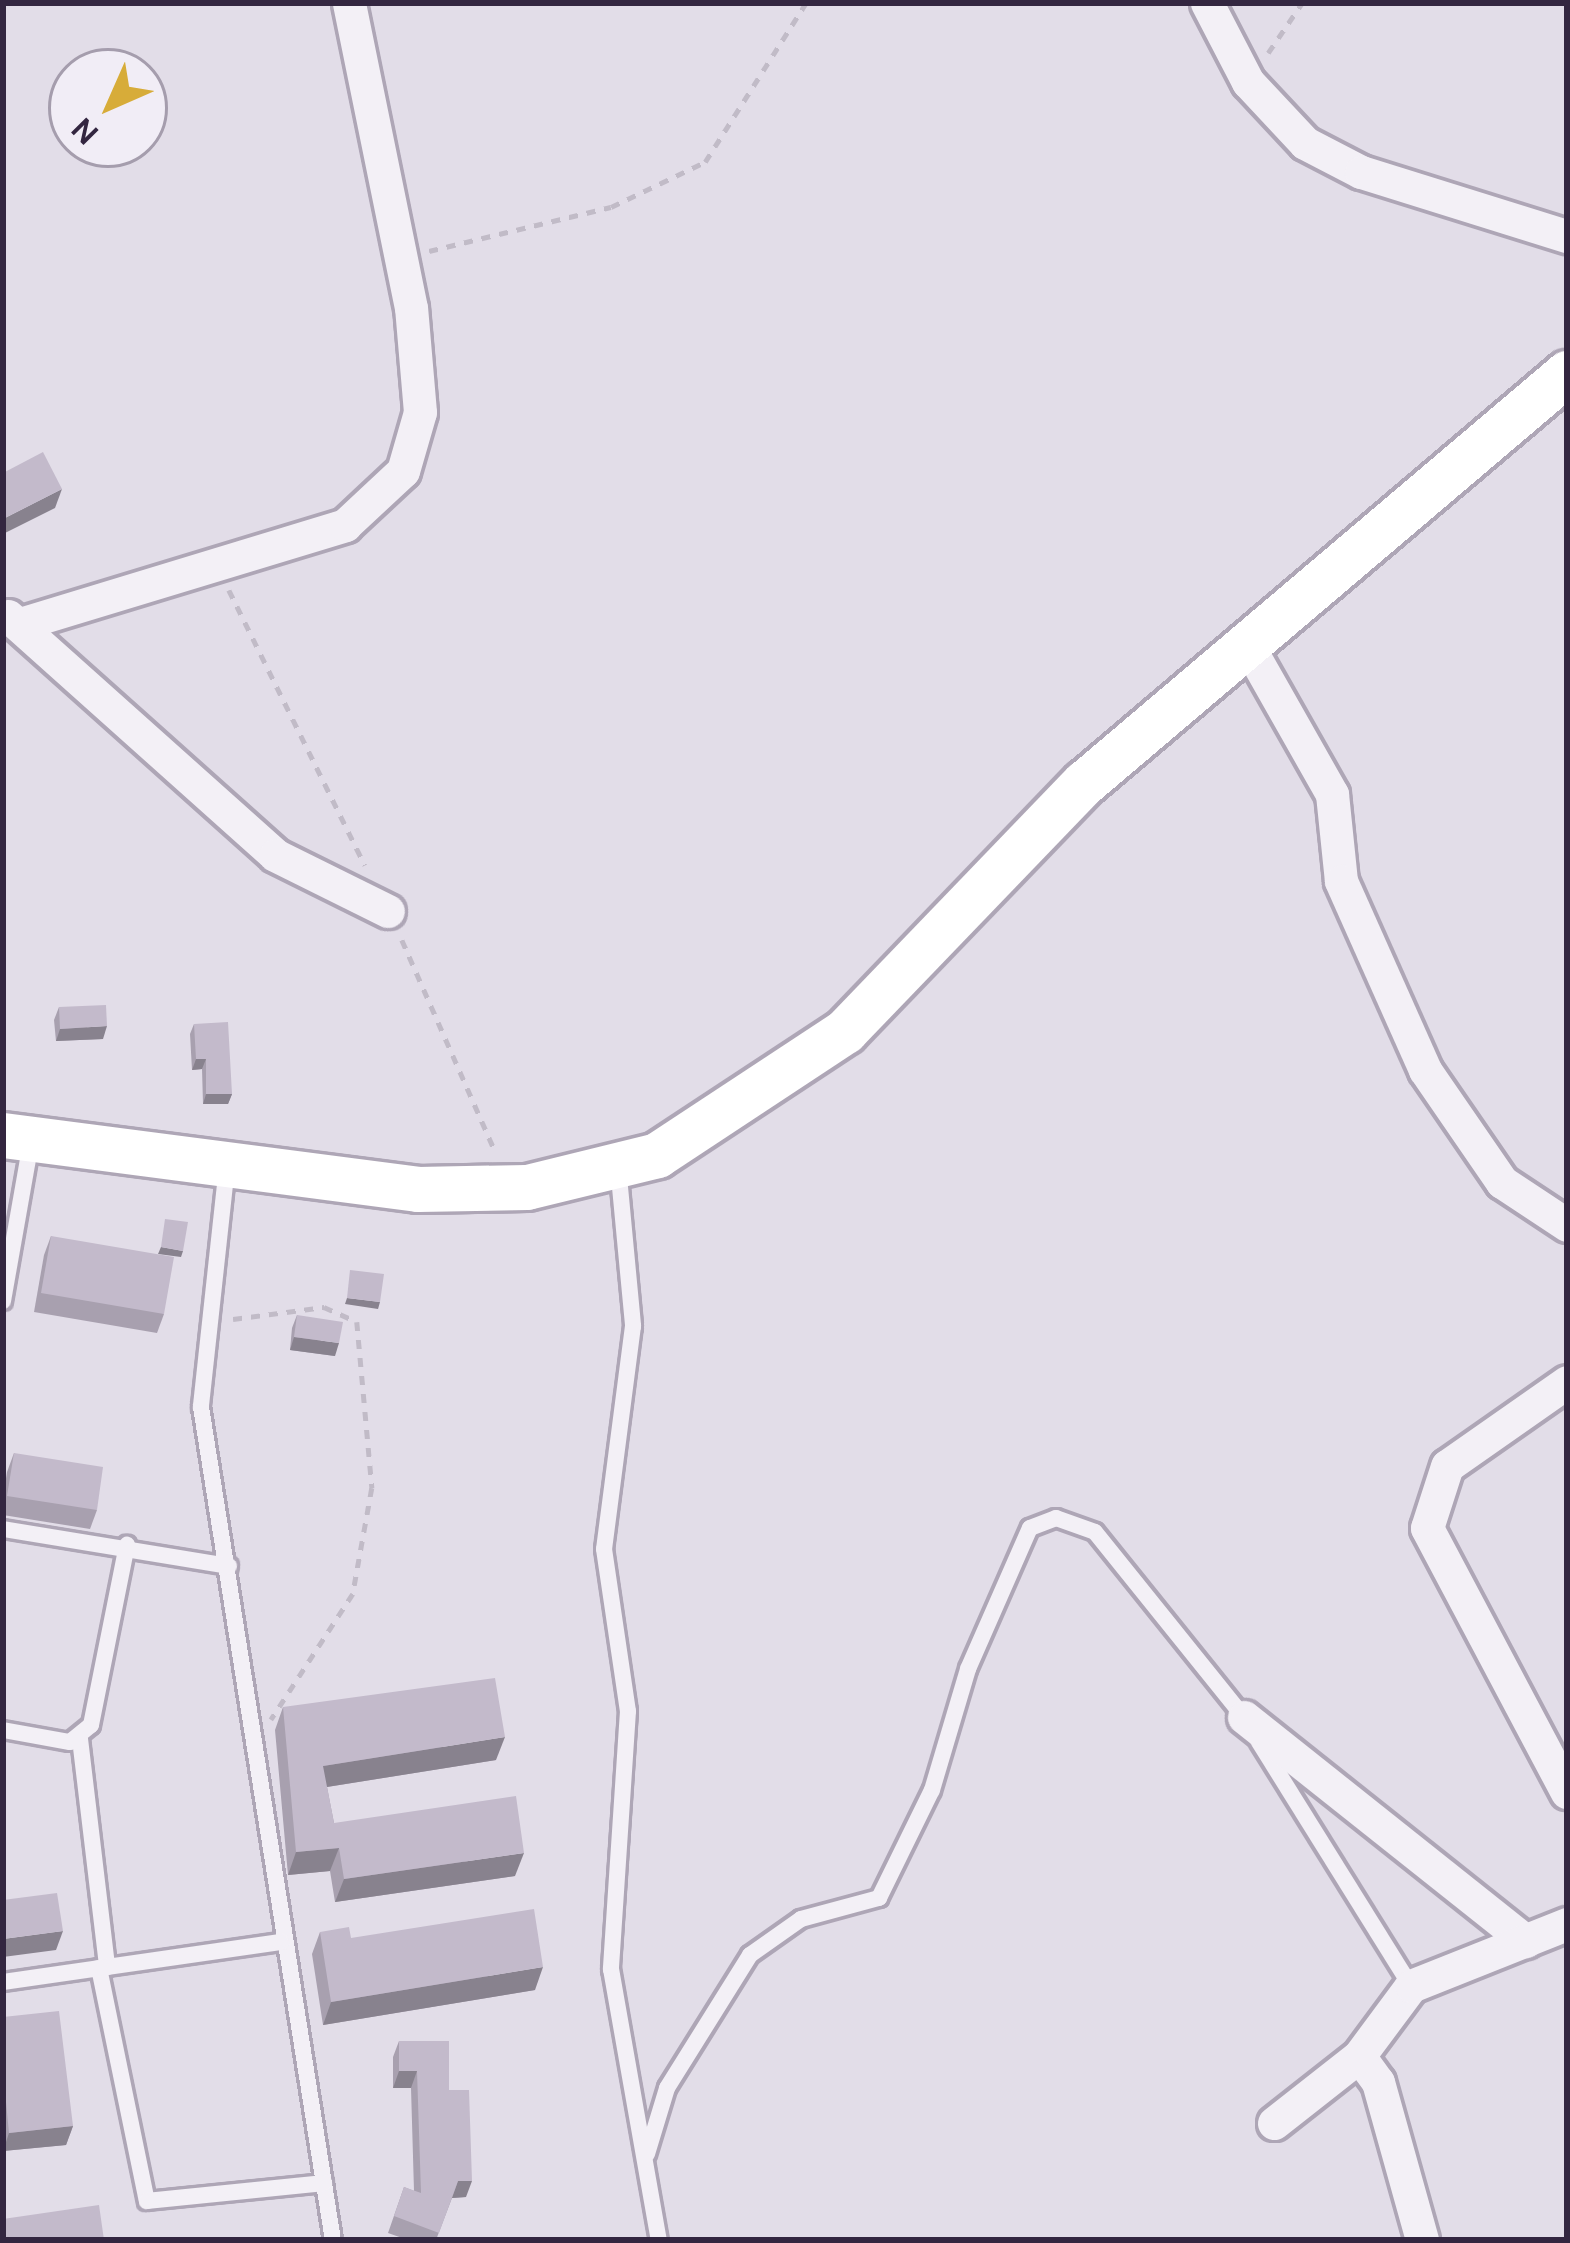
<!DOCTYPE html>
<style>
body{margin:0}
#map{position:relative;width:1570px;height:2243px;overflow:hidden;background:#e2dde8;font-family:Karla,sans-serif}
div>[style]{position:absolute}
.path>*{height:4.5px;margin-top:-2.25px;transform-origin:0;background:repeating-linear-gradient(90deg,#c1bbc7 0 9px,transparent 0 18px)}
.roads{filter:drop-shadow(3px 0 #aea6b6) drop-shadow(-3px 0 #aea6b6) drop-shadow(0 3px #aea6b6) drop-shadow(0 -3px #aea6b6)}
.lane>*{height:16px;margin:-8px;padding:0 8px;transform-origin:8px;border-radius:8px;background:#f3f0f6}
.street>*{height:33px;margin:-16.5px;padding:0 16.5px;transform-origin:16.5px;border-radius:16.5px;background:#f3f0f6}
.secondary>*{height:45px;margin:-22.5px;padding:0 22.5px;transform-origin:22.5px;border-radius:22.5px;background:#fff}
.wall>*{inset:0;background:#a8a0af}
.shaded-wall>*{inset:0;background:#88828e}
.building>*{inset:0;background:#c3bacb}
span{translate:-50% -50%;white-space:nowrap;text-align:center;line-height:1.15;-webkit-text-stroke:9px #f1edf6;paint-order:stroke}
.frame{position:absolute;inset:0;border:6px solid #332640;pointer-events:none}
.north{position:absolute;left:48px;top:48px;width:120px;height:120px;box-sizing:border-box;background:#f1edf6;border:3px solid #a59dad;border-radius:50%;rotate:225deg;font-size:33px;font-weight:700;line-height:48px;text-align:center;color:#332640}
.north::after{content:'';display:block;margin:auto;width:42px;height:54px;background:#d7ac39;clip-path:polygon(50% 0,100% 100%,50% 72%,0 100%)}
</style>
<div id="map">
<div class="path">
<i style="left:1268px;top:53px;width:60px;rotate:-55.8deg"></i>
<i style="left:429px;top:251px;width:187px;rotate:-13.6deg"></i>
<i style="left:611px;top:207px;width:104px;rotate:-25.6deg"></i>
<i style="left:705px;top:162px;width:188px;rotate:-57.6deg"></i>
<i style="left:229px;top:590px;width:307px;rotate:63.7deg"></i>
<i style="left:402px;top:940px;width:228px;rotate:66.2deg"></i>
<i style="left:233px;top:1319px;width:92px;rotate:-7.5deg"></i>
<i style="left:324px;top:1307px;width:36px;rotate:24deg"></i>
<i style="left:357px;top:1322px;width:167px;rotate:84.8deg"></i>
<i style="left:372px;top:1488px;width:108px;rotate:100.2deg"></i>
<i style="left:353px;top:1594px;width:150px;rotate:123.1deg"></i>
</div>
<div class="roads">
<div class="lane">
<i style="left:227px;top:1166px;width:242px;rotate:96.2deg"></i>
<i style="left:201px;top:1407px;width:843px;rotate:81deg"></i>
<i style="left:618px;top:1166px;width:161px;rotate:84.6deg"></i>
<i style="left:633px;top:1326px;width:225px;rotate:97.4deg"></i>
<i style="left:604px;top:1549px;width:164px;rotate:81.6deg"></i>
<i style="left:628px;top:1711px;width:259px;rotate:93.8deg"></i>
<i style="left:611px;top:1969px;width:275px;rotate:80deg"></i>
<i style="left:3px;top:1301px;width:161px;rotate:-80deg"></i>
<i style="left:3px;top:1529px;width:229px;rotate:9.3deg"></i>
<i style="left:3px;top:1730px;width:68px;rotate:10.2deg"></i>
<i style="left:70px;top:1742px;width:27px;rotate:-39deg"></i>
<i style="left:91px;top:1725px;width:184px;rotate:-78.7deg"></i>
<i style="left:80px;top:1739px;width:230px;rotate:83.2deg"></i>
<i style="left:1259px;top:1742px;width:287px;rotate:58.1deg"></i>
<i style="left:99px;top:1968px;width:238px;rotate:78.4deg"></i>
<i style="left:147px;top:2201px;width:178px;rotate:-5.8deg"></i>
<i style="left:3px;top:1982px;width:281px;rotate:-8.2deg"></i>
<i style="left:647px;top:2154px;width:69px;rotate:-73.1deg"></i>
<i style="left:667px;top:2088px;width:157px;rotate:-58deg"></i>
<i style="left:750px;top:1955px;width:62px;rotate:-35.2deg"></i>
<i style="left:801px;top:1919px;width:81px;rotate:-15.1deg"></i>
<i style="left:879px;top:1898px;width:120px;rotate:-63.9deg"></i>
<i style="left:932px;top:1790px;width:126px;rotate:-73.4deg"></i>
<i style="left:968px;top:1669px;width:154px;rotate:-66.3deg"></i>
<i style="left:1030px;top:1528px;width:28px;rotate:-21deg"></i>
<i style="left:1056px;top:1518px;width:41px;rotate:19.7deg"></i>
<i style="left:1095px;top:1532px;width:241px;rotate:51.2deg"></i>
</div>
<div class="street">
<i style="left:1207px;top:3px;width:89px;rotate:62.6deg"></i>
<i style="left:1248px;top:82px;width:83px;rotate:46.9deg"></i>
<i style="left:1305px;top:143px;width:63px;rotate:27.4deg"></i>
<i style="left:1361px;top:172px;width:216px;rotate:17.3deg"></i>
<i style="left:8px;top:616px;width:358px;rotate:41.8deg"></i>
<i style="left:275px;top:855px;width:126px;rotate:26.4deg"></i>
<i style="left:20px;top:624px;width:340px;rotate:-16.9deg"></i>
<i style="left:345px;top:525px;width:79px;rotate:-43deg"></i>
<i style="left:403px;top:471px;width:61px;rotate:-73.9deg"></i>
<i style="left:420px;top:412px;width:104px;rotate:-94.9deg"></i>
<i style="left:411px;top:308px;width:311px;rotate:-101.5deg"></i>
<i style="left:1246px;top:642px;width:175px;rotate:60.5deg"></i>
<i style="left:1332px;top:794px;width:87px;rotate:84.1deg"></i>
<i style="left:1341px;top:881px;width:207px;rotate:66deg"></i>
<i style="left:1425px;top:1070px;width:136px;rotate:55.5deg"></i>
<i style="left:1502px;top:1182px;width:78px;rotate:33.5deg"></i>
<i style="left:1567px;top:1382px;width:146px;rotate:145deg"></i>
<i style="left:1447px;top:1466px;width:65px;rotate:107.9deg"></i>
<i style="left:1427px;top:1528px;width:299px;rotate:62.1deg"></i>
<i style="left:1244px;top:1717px;width:360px;rotate:38.5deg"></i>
<i style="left:1359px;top:2056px;width:32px;rotate:54deg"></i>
<i style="left:1378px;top:2082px;width:164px;rotate:74.4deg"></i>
<i style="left:1274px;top:2123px;width:108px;rotate:-38.2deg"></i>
<i style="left:1359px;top:2056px;width:87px;rotate:-53.4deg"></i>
<i style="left:1411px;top:1986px;width:168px;rotate:-21.7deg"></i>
</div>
<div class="secondary">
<i style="left:3px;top:1135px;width:418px;rotate:7.4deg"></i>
<i style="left:418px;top:1189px;width:109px;rotate:-1.1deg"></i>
<i style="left:527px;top:1187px;width:134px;rotate:-13.8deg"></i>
<i style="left:657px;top:1155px;width:225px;rotate:-33.4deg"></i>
<i style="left:845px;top:1031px;width:344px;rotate:-46.1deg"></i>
<i style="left:1084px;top:783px;width:634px;rotate:-40.33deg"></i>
</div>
</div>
<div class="wall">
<i style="clip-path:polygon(59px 1007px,103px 1039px,56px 1041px,54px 1020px)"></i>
<i style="clip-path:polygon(194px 1024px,232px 1094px,228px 1104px,203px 1104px,202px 1069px,192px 1070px,190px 1034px)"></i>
<i style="clip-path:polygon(51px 1236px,164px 1314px,157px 1333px,34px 1312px,44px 1255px)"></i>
<i style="clip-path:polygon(297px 1315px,335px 1356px,290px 1350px,292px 1328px)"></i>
<i style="clip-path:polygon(14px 1453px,97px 1510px,90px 1529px,3px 1515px,3px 1497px,7px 1472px)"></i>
<i style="clip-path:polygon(283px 1707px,496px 1760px,327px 1787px,334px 1823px,515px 1876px,335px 1902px,330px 1871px,288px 1875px,275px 1730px)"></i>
<i style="clip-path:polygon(320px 1932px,351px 1938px,535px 1990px,323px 2025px,312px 1954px)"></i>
<i style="clip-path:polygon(3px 2017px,73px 2126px,66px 2145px,3px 2151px)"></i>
<i style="clip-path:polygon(399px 2041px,449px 2090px,466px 2197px,452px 2198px,436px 2240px,408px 2240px,388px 2233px,404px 2187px,414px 2191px,411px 2088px,393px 2088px,393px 2057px)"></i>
</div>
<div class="shaded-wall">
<i style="clip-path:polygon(62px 489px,55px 508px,3px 534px,3px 519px)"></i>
<i style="clip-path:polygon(107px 1026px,103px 1039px,56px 1041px,60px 1029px)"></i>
<i style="clip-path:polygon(196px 1059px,206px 1059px,202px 1069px,192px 1070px)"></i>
<i style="clip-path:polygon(206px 1094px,232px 1094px,228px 1104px,203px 1104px)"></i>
<i style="clip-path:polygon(161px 1247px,183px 1251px,181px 1257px,158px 1254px)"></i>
<i style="clip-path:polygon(347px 1298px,380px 1302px,378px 1309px,345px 1304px)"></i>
<i style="clip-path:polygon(294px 1337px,339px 1343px,335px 1356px,290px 1350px)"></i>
<i style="clip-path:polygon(505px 1737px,496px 1760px,314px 1789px,323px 1766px)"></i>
<i style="clip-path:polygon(339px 1848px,330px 1871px,288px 1875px,296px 1852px)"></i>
<i style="clip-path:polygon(524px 1853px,515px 1876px,335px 1902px,344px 1879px)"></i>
<i style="clip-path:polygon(63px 1931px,56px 1950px,3px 1957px,3px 1939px)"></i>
<i style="clip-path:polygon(543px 1967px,535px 1990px,323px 2025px,331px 2002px)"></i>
<i style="clip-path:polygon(399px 2071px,417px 2071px,411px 2088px,393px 2088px)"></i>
<i style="clip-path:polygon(73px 2126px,66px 2145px,3px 2151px,9px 2133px)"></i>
<i style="clip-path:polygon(458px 2181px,472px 2181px,466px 2197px,452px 2198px)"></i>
</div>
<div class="building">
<i style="clip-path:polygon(43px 452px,62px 489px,3px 519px,3px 473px)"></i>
<i style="clip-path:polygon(106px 1005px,107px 1026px,60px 1029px,59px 1007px)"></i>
<i style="clip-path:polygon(228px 1022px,232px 1094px,206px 1094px,206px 1059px,196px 1059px,194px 1024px)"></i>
<i style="clip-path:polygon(165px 1219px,188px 1222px,183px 1251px,161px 1247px)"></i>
<i style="clip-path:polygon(51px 1236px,174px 1257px,164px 1314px,41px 1293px)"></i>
<i style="clip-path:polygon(350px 1270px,384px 1274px,380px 1302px,347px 1298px)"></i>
<i style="clip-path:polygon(297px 1315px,343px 1322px,339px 1343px,294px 1337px)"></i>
<i style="clip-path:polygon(14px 1453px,103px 1467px,97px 1510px,7px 1496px)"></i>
<i style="clip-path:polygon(495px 1678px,505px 1737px,323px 1766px,334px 1823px,516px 1796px,524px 1853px,344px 1879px,339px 1848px,296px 1852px,283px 1707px)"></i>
<i style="clip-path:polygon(57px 1893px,63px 1931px,3px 1939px,3px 1900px)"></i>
<i style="clip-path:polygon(534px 1909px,543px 1967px,331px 2002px,320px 1932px,349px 1927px,351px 1938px)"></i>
<i style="clip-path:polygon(59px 2011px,73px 2126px,9px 2133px,6px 2102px,3px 2103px,3px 2017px)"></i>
<i style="clip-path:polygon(399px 2041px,449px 2041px,449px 2090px,469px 2090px,472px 2181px,458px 2181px,439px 2233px,394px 2216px,404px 2187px,421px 2193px,417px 2071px,399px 2071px)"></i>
<i style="clip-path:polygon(99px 2205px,104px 2240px,3px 2240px,3px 2219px)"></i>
</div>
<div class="frame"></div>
<div class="north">N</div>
</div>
